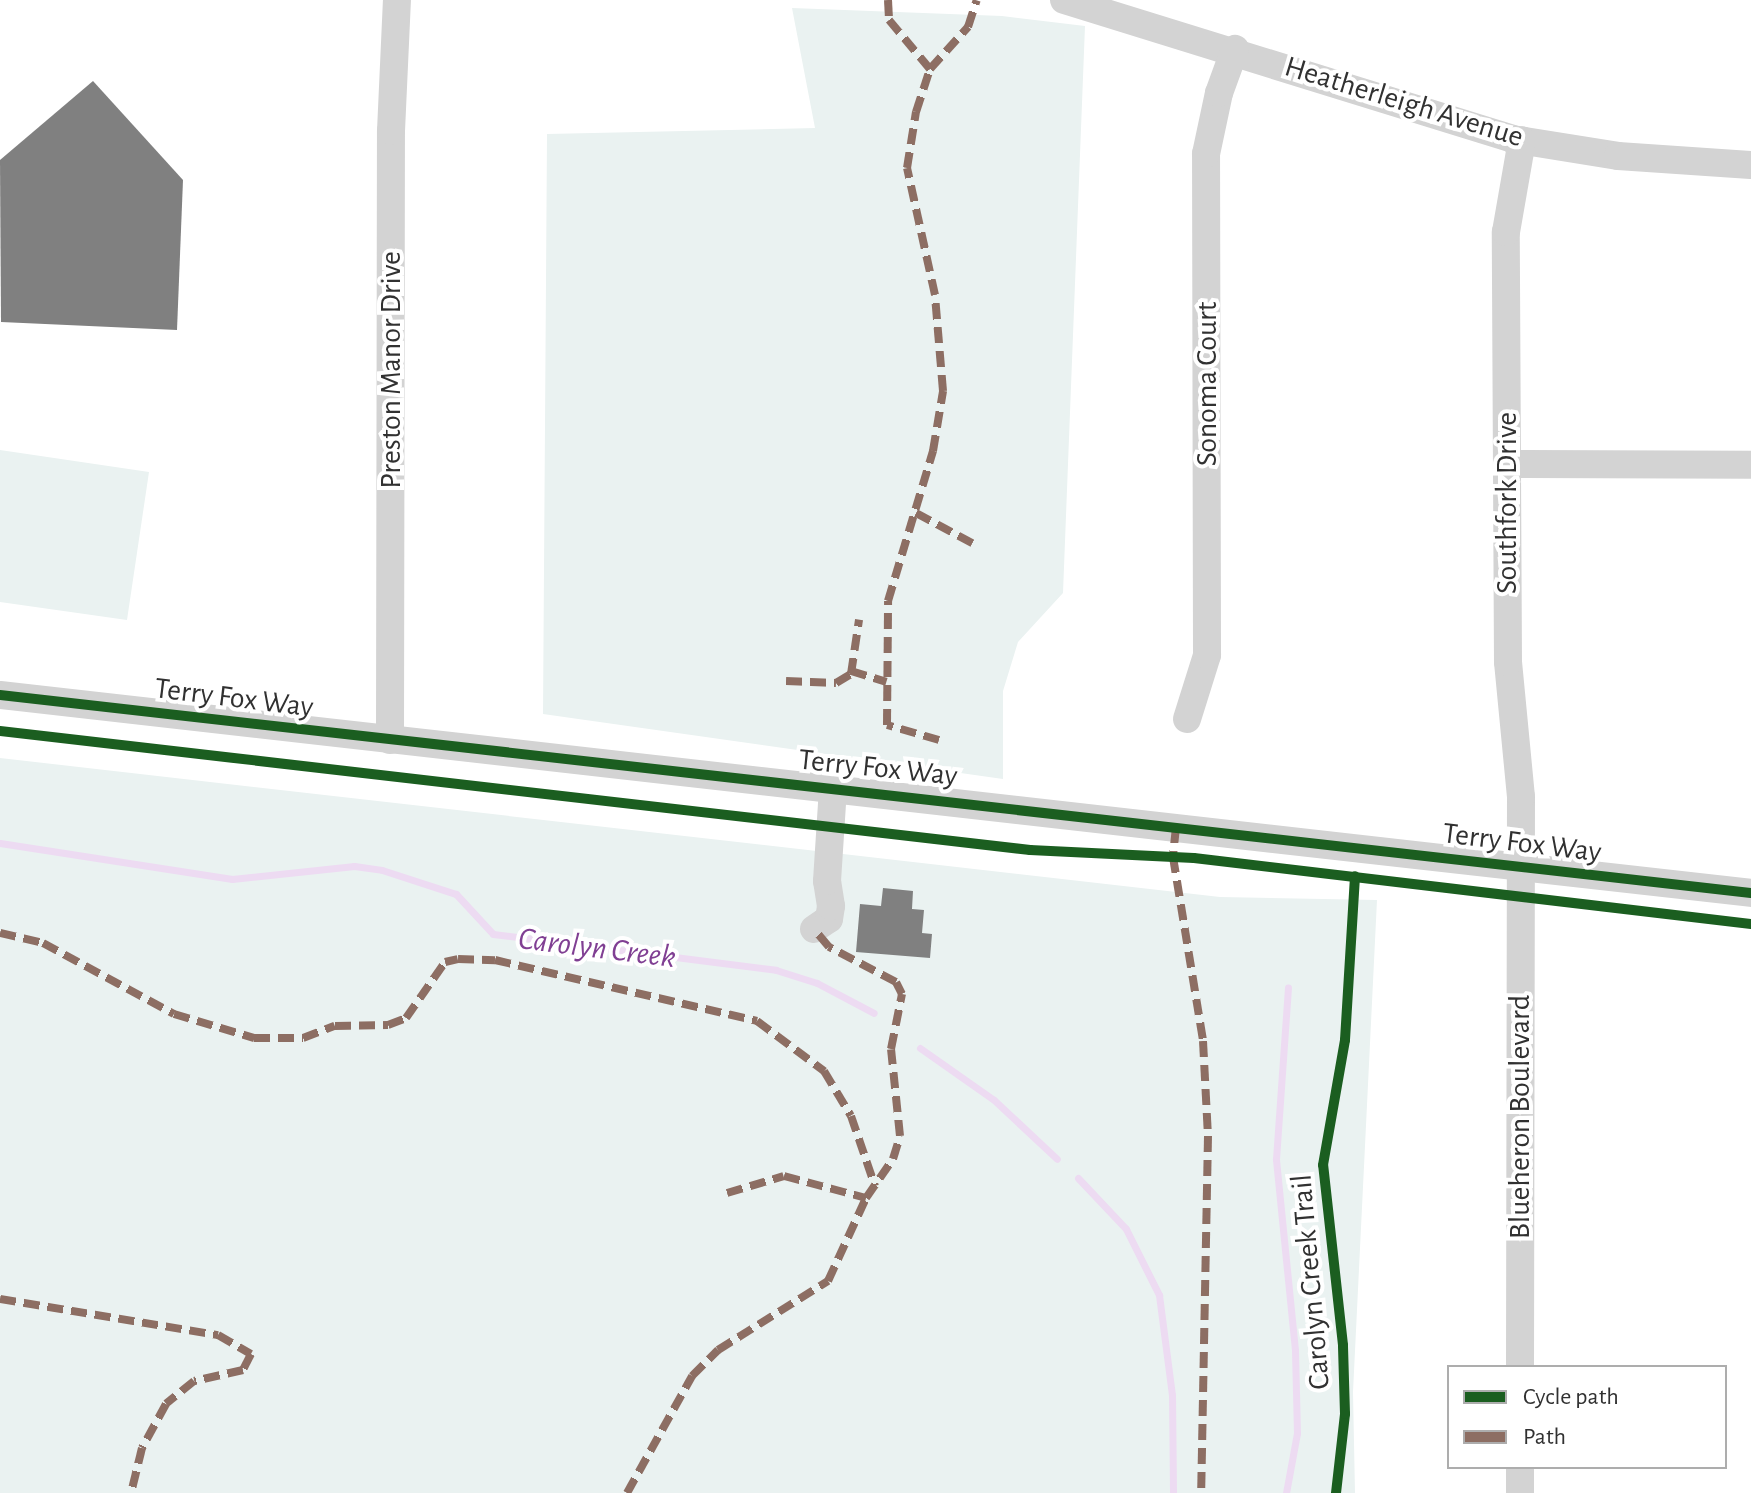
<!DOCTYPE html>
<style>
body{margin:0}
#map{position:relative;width:1751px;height:1493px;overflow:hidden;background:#fff;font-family:"Alegreya Sans",sans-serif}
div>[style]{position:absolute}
.green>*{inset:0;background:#eaf2f1}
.stream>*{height:7px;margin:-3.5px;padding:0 3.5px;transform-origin:3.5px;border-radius:3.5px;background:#eddbf2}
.building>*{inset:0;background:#808080}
.minor>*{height:28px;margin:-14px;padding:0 14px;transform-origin:14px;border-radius:14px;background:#d3d3d3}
.quiet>*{height:8px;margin-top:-4px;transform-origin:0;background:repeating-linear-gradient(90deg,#8d6e63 0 16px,transparent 0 24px)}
.cycleway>*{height:10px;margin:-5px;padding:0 5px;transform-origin:5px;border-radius:5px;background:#1b5e20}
span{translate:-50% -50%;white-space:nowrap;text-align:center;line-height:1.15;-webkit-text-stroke:8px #fff;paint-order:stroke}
.street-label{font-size:30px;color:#313131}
.water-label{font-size:32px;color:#803f93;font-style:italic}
.legend{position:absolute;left:1447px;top:1365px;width:280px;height:104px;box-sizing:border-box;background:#fff;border:2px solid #adadad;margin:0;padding:10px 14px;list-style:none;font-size:24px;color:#313131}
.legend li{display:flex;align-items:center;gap:16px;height:40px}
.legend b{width:40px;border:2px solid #adadad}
</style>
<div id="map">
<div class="green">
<i style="clip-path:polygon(792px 8px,1002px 16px,1085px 26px,1063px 593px,1018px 642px,1003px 691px,1003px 779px,543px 714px,547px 134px,815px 128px)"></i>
<i style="clip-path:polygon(0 450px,149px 472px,127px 620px,0 602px)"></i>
<i style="clip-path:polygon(0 758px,1220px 897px,1377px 900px,1353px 1392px,1355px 1493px,0 1493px)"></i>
</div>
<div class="stream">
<i style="left:0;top:843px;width:235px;rotate:8.8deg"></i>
<i style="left:232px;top:879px;width:123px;rotate:-6.1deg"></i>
<i style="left:354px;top:866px;width:28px;rotate:8deg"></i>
<i style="left:382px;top:870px;width:78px;rotate:18deg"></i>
<i style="left:456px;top:894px;width:54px;rotate:47.2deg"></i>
<i style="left:493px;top:934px;width:285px;rotate:7.2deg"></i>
<i style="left:776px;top:970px;width:43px;rotate:17.6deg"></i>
<i style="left:817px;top:983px;width:64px;rotate:27.8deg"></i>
<i style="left:920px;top:1048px;width:90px;rotate:35.1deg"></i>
<i style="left:994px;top:1100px;width:86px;rotate:43.1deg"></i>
<i style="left:1078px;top:1178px;width:70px;rotate:46.7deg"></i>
<i style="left:1126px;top:1229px;width:74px;rotate:63.4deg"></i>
<i style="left:1159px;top:1295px;width:101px;rotate:82.6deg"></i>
<i style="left:1172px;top:1395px;width:98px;rotate:89.4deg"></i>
<i style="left:1286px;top:1493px;width:61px;rotate:-79.6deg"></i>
<i style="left:1297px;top:1433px;width:83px;rotate:-91.4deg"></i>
<i style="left:1295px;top:1350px;width:192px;rotate:-95.7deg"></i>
<i style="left:1276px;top:1159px;width:172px;rotate:-86deg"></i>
</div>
<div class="building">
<i style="clip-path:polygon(93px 81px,183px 180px,177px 330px,1px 322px,0 160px)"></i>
<i style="clip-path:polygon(883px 888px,913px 891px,912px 909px,924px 910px,922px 933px,932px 934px,930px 958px,856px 952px,860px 904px,881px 906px)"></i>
</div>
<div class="minor">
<i style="left:1064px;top:0;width:469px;rotate:17.2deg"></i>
<i style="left:1512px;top:139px;width:107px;rotate:9.1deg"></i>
<i style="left:1618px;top:156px;width:133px;rotate:3.9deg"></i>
<i style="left:1507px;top:464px;width:244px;rotate:0.2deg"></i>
<i style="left:0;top:695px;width:1762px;rotate:6.45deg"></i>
<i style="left:1187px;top:719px;width:67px;rotate:-72.6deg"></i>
<i style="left:1207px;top:655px;width:501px;rotate:-90.11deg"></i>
<i style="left:1206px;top:154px;width:62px;rotate:-78deg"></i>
<i style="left:1219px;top:93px;width:47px;rotate:-70deg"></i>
<i style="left:390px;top:740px;width:609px;rotate:-89.91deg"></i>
<i style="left:391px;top:131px;width:131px;rotate:-87.4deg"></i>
<i style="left:814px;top:929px;width:18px;rotate:-34deg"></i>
<i style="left:829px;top:919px;width:13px;rotate:-81deg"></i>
<i style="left:831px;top:906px;width:25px;rotate:-99deg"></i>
<i style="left:827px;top:881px;width:93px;rotate:-86.3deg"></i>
<i style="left:1520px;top:1367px;width:570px;rotate:-89.9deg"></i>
<i style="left:1521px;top:797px;width:136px;rotate:-95.5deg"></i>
<i style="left:1508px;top:662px;width:430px;rotate:-90.3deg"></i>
<i style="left:1506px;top:232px;width:93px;rotate:-80.1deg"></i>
<i style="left:1520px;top:1493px;width:26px;rotate:-90deg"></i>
</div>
<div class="quiet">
<i style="left:888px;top:0;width:20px;rotate:87deg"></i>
<i style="left:889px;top:20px;width:64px;rotate:50.1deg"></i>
<i style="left:916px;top:513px;width:64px;rotate:28.2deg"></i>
<i style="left:851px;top:671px;width:37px;rotate:17deg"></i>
<i style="left:786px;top:681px;width:50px;rotate:2.3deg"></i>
<i style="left:836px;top:683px;width:17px;rotate:-31deg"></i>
<i style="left:851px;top:674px;width:55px;rotate:-81.6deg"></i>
<i style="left:939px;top:740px;width:54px;rotate:-163.9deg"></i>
<i style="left:887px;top:725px;width:124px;rotate:-89.5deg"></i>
<i style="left:888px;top:601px;width:157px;rotate:-73.3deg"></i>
<i style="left:933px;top:451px;width:61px;rotate:-80.5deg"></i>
<i style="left:943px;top:391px;width:96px;rotate:-94.8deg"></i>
<i style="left:935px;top:295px;width:130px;rotate:-102.4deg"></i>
<i style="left:907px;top:168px;width:57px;rotate:-80.9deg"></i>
<i style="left:916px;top:112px;width:45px;rotate:-72deg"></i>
<i style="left:930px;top:69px;width:57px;rotate:-47.9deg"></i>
<i style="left:968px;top:27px;width:28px;rotate:-72deg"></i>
<i style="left:1176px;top:827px;width:30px;rotate:96deg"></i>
<i style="left:1173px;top:857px;width:186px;rotate:80.7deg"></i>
<i style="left:1203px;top:1041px;width:95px;rotate:87deg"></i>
<i style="left:1208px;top:1136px;width:357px;rotate:91.1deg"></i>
<i style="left:0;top:933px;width:44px;rotate:13.1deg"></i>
<i style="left:43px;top:943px;width:149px;rotate:28.5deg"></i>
<i style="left:174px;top:1014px;width:84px;rotate:16.7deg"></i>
<i style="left:254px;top:1038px;width:49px"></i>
<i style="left:303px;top:1038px;width:34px;rotate:-21deg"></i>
<i style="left:335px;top:1026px;width:53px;rotate:-1.1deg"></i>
<i style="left:388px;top:1025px;width:19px;rotate:-21deg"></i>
<i style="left:406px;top:1018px;width:68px;rotate:-55.1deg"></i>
<i style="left:445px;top:962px;width:13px;rotate:-13deg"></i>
<i style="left:458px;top:959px;width:37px;rotate:2deg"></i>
<i style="left:495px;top:960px;width:269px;rotate:13.1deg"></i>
<i style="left:757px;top:1021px;width:84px;rotate:36.7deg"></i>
<i style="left:824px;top:1071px;width:52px;rotate:59deg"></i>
<i style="left:851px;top:1116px;width:74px;rotate:71.1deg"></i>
<i style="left:727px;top:1193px;width:59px;rotate:-16.6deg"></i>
<i style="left:784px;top:1176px;width:85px;rotate:15deg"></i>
<i style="left:0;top:1299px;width:221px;rotate:9.4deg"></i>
<i style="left:218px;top:1335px;width:38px;rotate:30deg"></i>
<i style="left:251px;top:1354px;width:18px;rotate:117deg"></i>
<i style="left:243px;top:1370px;width:50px;rotate:167.3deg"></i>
<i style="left:194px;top:1381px;width:36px;rotate:141deg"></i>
<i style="left:166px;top:1404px;width:50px;rotate:118.6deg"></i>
<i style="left:142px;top:1448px;width:46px;rotate:103.7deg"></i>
<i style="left:627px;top:1493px;width:134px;rotate:-60.9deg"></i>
<i style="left:692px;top:1376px;width:37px;rotate:-45deg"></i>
<i style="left:718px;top:1350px;width:130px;rotate:-32.1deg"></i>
<i style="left:828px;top:1281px;width:91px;rotate:-65.4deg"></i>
<i style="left:866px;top:1198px;width:47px;rotate:-55.3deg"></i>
<i style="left:893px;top:1159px;width:24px;rotate:-73deg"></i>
<i style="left:900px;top:1136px;width:87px;rotate:-95.9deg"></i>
<i style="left:891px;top:1049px;width:56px;rotate:-78.7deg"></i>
<i style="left:902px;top:994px;width:13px;rotate:-117deg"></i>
<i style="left:896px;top:982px;width:76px;rotate:-152.4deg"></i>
<i style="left:829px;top:947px;width:23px;rotate:-130deg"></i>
</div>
<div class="cycleway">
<i style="left:0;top:695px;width:1762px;rotate:6.45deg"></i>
<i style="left:0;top:731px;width:1037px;rotate:6.59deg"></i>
<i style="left:1030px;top:850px;width:164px;rotate:2.8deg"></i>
<i style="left:1194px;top:858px;width:561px;rotate:6.76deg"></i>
<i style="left:1336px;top:1493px;width:80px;rotate:-83.5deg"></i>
<i style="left:1345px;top:1414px;width:69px;rotate:-91.7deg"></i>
<i style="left:1343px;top:1345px;width:181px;rotate:-96.3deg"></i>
<i style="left:1323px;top:1165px;width:127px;rotate:-80deg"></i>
<i style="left:1345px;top:1040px;width:164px;rotate:-86.5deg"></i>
</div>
<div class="street-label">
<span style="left:1404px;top:102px;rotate:17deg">Heatherleigh Avenue</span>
<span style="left:391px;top:370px;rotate:-90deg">Preston Manor Drive</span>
<span style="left:1207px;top:384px;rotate:-90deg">Sonoma Court</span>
<span style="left:1507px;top:503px;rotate:-90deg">Southfork Drive</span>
<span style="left:234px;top:698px;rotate:7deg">Terry Fox Way</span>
<span style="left:878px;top:768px;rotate:6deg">Terry Fox Way</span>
<span style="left:1522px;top:843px;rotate:7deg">Terry Fox Way</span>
<span style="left:1520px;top:1117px;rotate:-90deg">Blueheron Boulevard</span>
<span style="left:1311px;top:1282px;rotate:-95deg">Carolyn Creek Trail</span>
</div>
<div class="water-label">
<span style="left:597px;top:948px;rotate:7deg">Carolyn Creek</span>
</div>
<ul class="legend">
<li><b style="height:10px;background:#1b5e20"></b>Cycle path</li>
<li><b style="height:10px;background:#8d6e63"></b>Path</li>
</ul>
</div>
